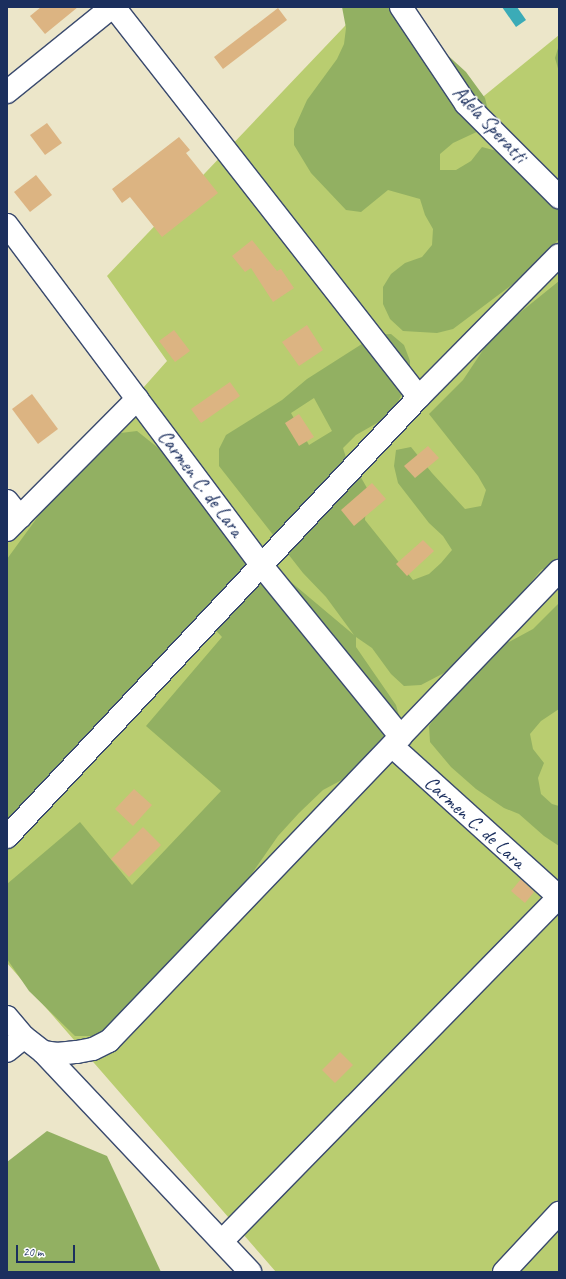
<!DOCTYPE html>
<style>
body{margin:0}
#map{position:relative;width:566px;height:1279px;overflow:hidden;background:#ece6c9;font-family:Caveat,sans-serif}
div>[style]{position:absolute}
.green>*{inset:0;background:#b9cd70}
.forest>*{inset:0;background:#92b062}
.water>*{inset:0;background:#3babb7}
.building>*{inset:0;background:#dcb482}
.roads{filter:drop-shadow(1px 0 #3a4a6e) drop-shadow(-1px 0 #3a4a6e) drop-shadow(0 1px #3a4a6e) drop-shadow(0 -1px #3a4a6e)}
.minor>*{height:22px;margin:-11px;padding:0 11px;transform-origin:11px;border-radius:11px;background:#fff}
span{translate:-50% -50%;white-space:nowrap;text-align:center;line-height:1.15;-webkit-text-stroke:3.5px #fff;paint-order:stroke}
.street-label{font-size:20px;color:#1b2f5e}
.frame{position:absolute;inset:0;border:8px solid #1b2f5e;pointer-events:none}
.scale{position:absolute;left:16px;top:1245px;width:59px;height:18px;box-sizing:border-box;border:2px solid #1b2f5e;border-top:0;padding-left:5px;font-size:12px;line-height:14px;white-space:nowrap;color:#1b2f5e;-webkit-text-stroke:3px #fff;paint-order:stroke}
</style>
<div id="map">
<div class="green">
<i style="clip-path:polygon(363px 7px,468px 109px,559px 35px,559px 1272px,276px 1272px,7px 963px,7px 541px,167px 361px,107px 276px)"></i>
</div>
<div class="forest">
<i style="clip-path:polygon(342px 7px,414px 7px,426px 24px,431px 40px,466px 72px,485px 98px,489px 114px,483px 129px,453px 143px,440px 154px,440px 170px,456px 170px,471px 161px,482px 147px,512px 155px,559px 185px,559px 239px,521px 278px,453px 329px,437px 333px,403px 331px,390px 319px,383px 304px,383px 287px,391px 274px,405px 263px,422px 257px,432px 245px,433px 229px,425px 215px,420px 199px,388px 190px,361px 212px,346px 210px,311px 173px,294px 145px,294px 129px,307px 100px,337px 59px,344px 44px,346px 28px)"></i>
<i style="clip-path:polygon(559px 45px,559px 72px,555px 58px)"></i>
<i style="clip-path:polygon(evenodd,559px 281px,559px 563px,541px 570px,465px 662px,421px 685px,404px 686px,391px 674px,372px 648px,356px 637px,356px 647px,396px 705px,405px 737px,353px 774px,323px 790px,299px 813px,278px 836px,183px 973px,107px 1036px,75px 1036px,29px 991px,7px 959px,7px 884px,80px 822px,132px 885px,221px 791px,146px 726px,222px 637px,205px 619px,7px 826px,7px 559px,80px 459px,104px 435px,137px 431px,162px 451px,229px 530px,354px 635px,326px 597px,303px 573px,219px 466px,219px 449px,226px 435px,282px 400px,307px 379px,376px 335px,391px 334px,404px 345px,410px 361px,410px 377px,396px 406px,384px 419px,356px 435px,343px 448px,348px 464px,359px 474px,367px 488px,365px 520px,413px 580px,429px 574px,441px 563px,452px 550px,443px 536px,429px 523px,398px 483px,394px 466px,396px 450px,411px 447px,432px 473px,465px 509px,481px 506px,486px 490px,478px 476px,429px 414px,463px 380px,491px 338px,502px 327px,559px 281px,314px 398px,332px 431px,309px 445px,291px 413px,314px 398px)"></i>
<i style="clip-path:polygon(559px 603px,559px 709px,541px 721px,530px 734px,533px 749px,544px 763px,538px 778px,541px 794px,552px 804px,559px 806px,559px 846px,544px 836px,519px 814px,504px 808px,476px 789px,451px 767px,430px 742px,429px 726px,477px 659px,533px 629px)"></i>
<i style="clip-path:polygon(47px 1131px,107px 1156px,161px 1272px,7px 1272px,7px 1162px)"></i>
</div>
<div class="water">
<i style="clip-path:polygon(502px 7px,517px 7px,526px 20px,516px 27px)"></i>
</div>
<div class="building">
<i style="clip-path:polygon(41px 7px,78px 7px,45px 34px,30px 16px)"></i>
<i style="clip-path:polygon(278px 8px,287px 20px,223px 69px,214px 57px)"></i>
<i style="clip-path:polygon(47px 123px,62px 143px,45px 155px,30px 135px)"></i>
<i style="clip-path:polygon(179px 137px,190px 150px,186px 153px,218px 193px,162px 237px,130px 197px,122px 203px,112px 189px)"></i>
<i style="clip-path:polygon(36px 175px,52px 195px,30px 212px,14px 192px)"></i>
<i style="clip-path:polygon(252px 240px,277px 271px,281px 269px,294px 288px,273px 302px,251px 268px,245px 272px,232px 256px)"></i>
<i style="clip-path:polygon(307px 325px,323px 350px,299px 366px,282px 342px)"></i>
<i style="clip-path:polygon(174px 330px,190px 351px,175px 362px,159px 341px)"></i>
<i style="clip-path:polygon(230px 382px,240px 396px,201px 423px,191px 409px)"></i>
<i style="clip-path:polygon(32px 394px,58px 429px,38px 444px,12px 409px)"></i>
<i style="clip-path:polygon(299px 414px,314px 437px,299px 446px,285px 423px)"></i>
<i style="clip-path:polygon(428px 446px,439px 458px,415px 478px,404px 466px)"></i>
<i style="clip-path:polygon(372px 483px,386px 499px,354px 526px,341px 510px)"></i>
<i style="clip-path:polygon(423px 540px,434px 551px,407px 576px,396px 564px)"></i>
<i style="clip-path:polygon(134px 789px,152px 805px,133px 826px,115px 809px)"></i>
<i style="clip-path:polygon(143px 827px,161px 845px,129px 877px,111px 859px)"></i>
<i style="clip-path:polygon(521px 879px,534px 892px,525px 903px,511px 891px)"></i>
<i style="clip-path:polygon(340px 1052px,353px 1065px,335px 1083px,322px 1070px)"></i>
</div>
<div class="roads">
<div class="minor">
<i style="left:114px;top:7px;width:495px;rotate:52deg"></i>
<i style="left:401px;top:7px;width:117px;rotate:56.2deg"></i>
<i style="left:466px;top:104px;width:132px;rotate:45deg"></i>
<i style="left:7px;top:92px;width:135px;rotate:-39deg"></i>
<i style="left:7px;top:225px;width:426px;rotate:53.2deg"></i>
<i style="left:262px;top:566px;width:220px;rotate:50.9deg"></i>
<i style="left:7px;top:501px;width:21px;rotate:51deg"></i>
<i style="left:7px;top:530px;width:185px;rotate:-45.2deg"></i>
<i style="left:392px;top:746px;width:225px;rotate:42.1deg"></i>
<i style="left:7px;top:837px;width:603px;rotate:-46.88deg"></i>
<i style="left:419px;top:397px;width:199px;rotate:-45.4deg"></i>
<i style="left:7px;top:1017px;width:26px;rotate:50deg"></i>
<i style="left:24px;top:1037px;width:24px;rotate:38deg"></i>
<i style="left:43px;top:1052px;width:302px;rotate:46.7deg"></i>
<i style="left:7px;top:1051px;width:22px;rotate:-39deg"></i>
<i style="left:43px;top:1052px;width:14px;rotate:8deg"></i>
<i style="left:57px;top:1054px;width:20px;rotate:-6deg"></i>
<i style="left:77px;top:1052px;width:16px;rotate:-11deg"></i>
<i style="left:93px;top:1049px;width:18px;rotate:-27deg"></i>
<i style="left:109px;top:1041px;width:651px;rotate:-46.25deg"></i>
<i style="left:222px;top:1241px;width:482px;rotate:-45.6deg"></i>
<i style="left:504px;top:1272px;width:81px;rotate:-47deg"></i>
</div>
</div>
<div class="street-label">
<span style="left:490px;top:124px;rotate:47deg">Adela Speratti</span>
<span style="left:201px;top:483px;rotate:53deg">Carmen C. de Lara</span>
<span style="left:475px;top:822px;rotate:42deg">Carmen C. de Lara</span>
</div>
<div class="frame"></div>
<div class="scale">20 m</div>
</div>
